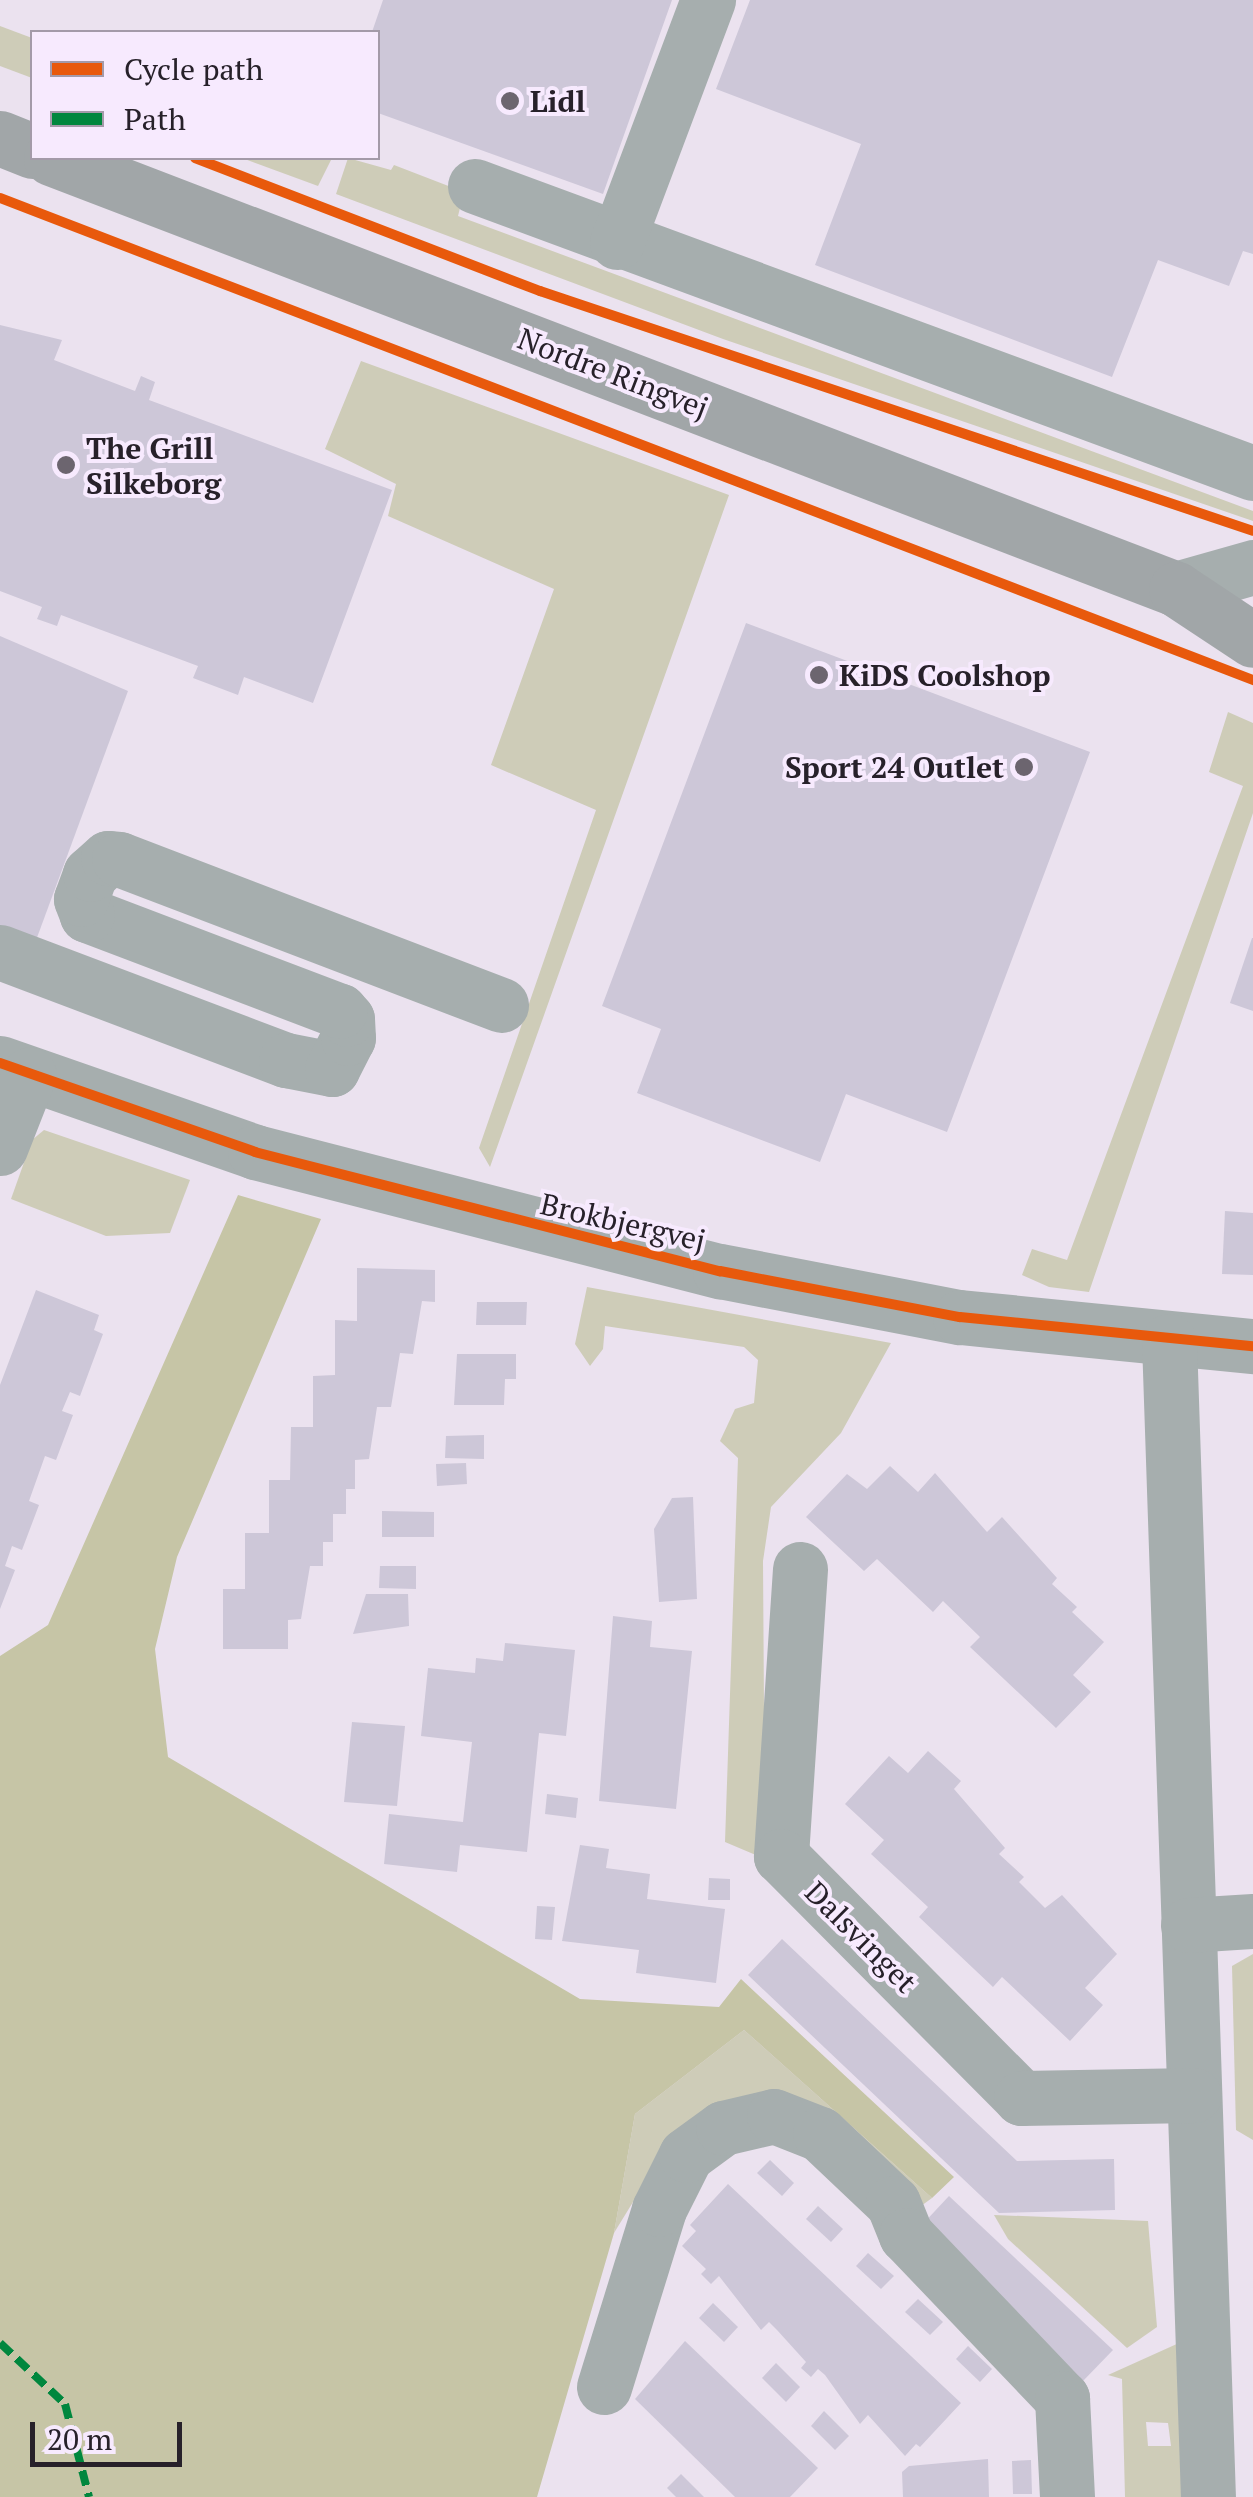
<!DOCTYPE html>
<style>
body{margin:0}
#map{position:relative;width:1253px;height:2497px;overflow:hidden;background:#ebe2ef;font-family:"PT Serif",serif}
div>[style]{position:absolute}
.green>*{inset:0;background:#ceccb8}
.forest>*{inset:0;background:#c6c5a6}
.building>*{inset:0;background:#cdc7d8}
.minor>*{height:55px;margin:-27.5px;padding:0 27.5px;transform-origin:27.5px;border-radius:27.5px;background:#a6aeae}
.major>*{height:55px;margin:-27.5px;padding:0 27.5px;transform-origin:27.5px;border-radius:27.5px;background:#a1a6a8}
.quiet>*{height:8px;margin-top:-4px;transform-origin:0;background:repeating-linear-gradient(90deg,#00873e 0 15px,transparent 0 23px)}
.cycleway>*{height:10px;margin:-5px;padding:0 5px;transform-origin:5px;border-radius:5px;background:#e8590c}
.dots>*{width:28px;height:28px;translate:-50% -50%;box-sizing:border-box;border:5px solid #f7eafe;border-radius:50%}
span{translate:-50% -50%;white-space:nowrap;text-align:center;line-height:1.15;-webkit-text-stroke:8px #f7eafe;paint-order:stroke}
.poi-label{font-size:30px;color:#27212a;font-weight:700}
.left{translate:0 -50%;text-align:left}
.right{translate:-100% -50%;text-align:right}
.street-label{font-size:30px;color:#27212a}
.legend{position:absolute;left:30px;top:30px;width:350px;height:130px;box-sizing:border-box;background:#f7eafe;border:2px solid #a49aa9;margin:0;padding:12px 18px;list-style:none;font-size:30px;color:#27212a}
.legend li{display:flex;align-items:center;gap:20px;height:50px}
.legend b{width:50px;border:2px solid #a49aa9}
.scale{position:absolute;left:30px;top:2422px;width:152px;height:45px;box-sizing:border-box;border:5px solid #27212a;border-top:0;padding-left:12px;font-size:30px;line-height:35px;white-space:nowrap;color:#27212a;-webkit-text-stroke:8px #f7eafe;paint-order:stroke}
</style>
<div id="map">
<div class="green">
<i style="clip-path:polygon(0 26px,32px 38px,32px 78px,0 66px)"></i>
<i style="clip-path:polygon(242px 158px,332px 158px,318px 186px)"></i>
<i style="clip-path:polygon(348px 158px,391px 170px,394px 165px,464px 192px,458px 216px,1253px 511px,1253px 521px,723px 339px,336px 194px)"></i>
<i style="clip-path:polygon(361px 361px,729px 495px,490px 1167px,479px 1148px,596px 810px,491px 765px,554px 589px,388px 516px,396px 484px,325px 449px)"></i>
<i style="clip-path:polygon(1228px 712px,1253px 723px,1253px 813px,1089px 1292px,1049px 1287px,1022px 1275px,1032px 1249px,1067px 1260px,1243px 786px,1209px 772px)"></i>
<i style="clip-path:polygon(44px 1130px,190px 1180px,170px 1233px,106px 1236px,11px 1199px,32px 1140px)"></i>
<i style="clip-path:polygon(587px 1287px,891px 1343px,841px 1433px,771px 1507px,763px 1561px,765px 1859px,725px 1842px,738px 1458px,720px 1441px,735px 1409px,754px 1403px,758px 1360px,744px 1347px,605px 1326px,603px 1349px,590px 1366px,575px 1344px)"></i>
<i style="clip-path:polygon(1253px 1954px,1253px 2140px,1236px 2130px,1232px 1966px)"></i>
<i style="clip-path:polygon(744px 2030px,932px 2198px,921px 2206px,824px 2121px,652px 2171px,614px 2233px,635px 2114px)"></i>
<i style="clip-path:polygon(994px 2215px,1148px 2221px,1157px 2327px,1127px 2348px,1008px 2239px)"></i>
<i style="clip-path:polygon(evenodd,1179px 2343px,1184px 2497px,1125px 2497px,1122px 2379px,1108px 2375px,1179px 2343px,1146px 2422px,1168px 2423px,1171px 2446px,1148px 2446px,1146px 2422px)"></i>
</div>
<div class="forest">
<i style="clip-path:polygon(238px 1195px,321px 1219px,177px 1557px,155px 1649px,168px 1757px,580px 1999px,719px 2007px,741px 1979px,954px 2177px,932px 2198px,744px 2030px,635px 2114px,614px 2233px,537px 2497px,0 2497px,0 1656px,48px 1625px)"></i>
</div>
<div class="building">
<i style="clip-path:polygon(383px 0,672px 0,603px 194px,378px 113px,378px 32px,372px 32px)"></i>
<i style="clip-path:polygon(750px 0,1253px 0,1253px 254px,1243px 251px,1229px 286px,1158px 260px,1112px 377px,815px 265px,861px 144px,716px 89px)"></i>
<i style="clip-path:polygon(0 325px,62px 340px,54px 360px,135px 391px,141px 376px,155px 382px,149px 400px,392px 490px,313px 703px,244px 677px,238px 695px,193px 678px,198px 666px,61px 615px,57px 626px,37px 619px,42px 607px,0 591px)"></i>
<i style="clip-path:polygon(746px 623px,1090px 752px,947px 1132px,846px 1094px,820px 1162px,637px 1093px,661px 1029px,602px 1006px)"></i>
<i style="clip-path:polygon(0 636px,128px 691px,35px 943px,0 930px)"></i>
<i style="clip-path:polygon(1252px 938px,1253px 938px,1253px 1011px,1230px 1003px)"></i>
<i style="clip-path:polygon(1225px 1211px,1253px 1213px,1253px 1275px,1222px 1274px)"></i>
<i style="clip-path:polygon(357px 1268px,435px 1270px,435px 1302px,422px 1301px,413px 1354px,400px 1353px,391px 1407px,377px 1407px,369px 1459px,355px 1460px,355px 1489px,346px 1489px,346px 1514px,333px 1514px,333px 1542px,323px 1542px,323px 1566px,310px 1566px,301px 1619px,288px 1620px,288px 1649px,223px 1649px,223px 1589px,245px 1589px,245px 1533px,269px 1533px,269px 1480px,290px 1480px,291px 1427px,313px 1427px,313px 1376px,335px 1375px,335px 1320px,357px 1321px)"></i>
<i style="clip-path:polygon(36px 1290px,99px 1315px,94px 1330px,103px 1334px,80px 1396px,70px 1392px,62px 1411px,73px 1415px,56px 1460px,45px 1456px,29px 1501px,39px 1505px,22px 1550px,12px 1546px,5px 1566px,15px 1570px,0 1609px,0 1385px)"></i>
<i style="clip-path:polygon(477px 1302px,527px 1302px,526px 1325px,476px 1325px)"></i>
<i style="clip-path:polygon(457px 1354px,516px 1354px,516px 1379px,505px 1379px,504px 1405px,454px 1405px)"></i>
<i style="clip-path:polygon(484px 1435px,484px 1459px,445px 1458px,446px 1436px)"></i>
<i style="clip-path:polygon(466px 1463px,467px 1484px,437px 1486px,436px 1464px)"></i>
<i style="clip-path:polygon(890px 1466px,918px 1492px,935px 1473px,987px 1532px,1002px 1517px,1057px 1578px,1052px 1584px,1077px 1607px,1072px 1612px,1104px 1642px,1073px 1675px,1091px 1692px,1056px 1728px,970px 1647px,980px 1637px,943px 1601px,933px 1612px,877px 1559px,864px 1571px,806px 1517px,847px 1474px,867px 1489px)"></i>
<i style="clip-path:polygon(693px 1497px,697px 1599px,659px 1602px,654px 1529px,672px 1498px)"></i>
<i style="clip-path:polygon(382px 1511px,434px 1512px,434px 1537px,382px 1537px)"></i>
<i style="clip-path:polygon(380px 1566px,416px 1566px,416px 1589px,379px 1588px)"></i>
<i style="clip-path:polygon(366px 1594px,408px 1594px,409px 1626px,353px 1634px)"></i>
<i style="clip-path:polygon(613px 1616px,652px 1621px,650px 1647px,692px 1651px,676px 1809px,599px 1801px)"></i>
<i style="clip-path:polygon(505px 1643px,575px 1650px,566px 1736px,539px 1733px,527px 1852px,460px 1845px,457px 1872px,384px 1864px,389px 1814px,463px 1822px,472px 1742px,421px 1736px,428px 1668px,475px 1673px,476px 1658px,503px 1661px)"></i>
<i style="clip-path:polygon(352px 1722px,405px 1726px,397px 1806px,344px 1802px)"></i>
<i style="clip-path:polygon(928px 1751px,961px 1781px,954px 1789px,1005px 1848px,999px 1854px,1024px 1877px,1019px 1882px,1045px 1908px,1062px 1895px,1117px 1954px,1085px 1988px,1103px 2005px,1070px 2041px,1002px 1977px,993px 1987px,919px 1917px,928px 1907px,871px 1854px,884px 1840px,845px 1804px,889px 1756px,908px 1773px)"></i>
<i style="clip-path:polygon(547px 1794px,578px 1798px,576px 1818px,545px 1814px)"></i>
<i style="clip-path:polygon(580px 1845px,609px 1849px,606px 1868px,650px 1874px,647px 1899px,725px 1909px,716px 1983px,636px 1973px,639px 1950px,562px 1941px)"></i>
<i style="clip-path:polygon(709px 1878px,730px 1879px,730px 1900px,708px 1900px)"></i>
<i style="clip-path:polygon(537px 1906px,555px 1907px,552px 1940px,535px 1939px)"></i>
<i style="clip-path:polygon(782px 1939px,1017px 2161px,1114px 2159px,1115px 2210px,999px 2213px,748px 1975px)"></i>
<i style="clip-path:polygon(770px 2160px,794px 2183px,782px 2196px,757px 2173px)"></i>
<i style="clip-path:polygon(728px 2184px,961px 2403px,920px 2447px,916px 2444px,905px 2456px,868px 2415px,860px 2424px,825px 2375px,818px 2369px,811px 2377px,801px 2368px,806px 2362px,777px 2330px,769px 2322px,761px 2330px,719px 2276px,711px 2284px,701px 2274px,706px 2269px,682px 2246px,696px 2231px,690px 2225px)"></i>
<i style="clip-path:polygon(949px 2196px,1113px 2350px,1083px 2381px,920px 2227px)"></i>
<i style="clip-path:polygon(818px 2206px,843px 2229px,831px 2242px,806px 2219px)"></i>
<i style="clip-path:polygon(868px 2253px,894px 2276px,881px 2289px,856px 2266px)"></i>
<i style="clip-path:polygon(918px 2299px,943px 2322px,930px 2335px,905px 2312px)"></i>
<i style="clip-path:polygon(713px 2303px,738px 2327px,724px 2342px,699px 2318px)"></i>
<i style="clip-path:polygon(685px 2341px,818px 2468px,790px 2497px,735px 2497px,635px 2399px)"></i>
<i style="clip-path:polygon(968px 2346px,992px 2369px,980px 2382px,956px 2359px)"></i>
<i style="clip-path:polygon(776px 2363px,800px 2387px,786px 2402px,762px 2378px)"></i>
<i style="clip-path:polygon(824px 2411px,849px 2436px,835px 2450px,811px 2426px)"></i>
<i style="clip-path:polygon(988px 2459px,989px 2497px,903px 2497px,902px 2472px,909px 2466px)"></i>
<i style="clip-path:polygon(1031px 2460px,1032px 2494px,1013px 2494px,1012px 2461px)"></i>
<i style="clip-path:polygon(681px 2474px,704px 2497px,676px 2497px,667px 2488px)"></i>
</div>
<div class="minor">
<i style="left:475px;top:186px;width:829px;rotate:20.25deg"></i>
<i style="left:617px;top:242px;width:259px;rotate:-69.4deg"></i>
<i style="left:1176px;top:589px;width:80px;rotate:-15.9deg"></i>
<i style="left:0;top:952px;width:306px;rotate:20.7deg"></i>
<i style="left:286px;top:1060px;width:47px;rotate:11.1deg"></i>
<i style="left:332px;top:1069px;width:35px;rotate:-63deg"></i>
<i style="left:348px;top:1038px;width:19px;rotate:-93deg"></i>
<i style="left:347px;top:1019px;width:11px;rotate:-131deg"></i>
<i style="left:340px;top:1011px;width:271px;rotate:-159.2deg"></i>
<i style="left:87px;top:915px;width:17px;rotate:-111deg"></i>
<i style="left:81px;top:899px;width:27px;rotate:-70deg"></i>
<i style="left:90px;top:874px;width:24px;rotate:-42deg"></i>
<i style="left:108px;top:858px;width:11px;rotate:5deg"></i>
<i style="left:119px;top:859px;width:409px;rotate:20.9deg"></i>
<i style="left:0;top:1063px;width:270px;rotate:19.2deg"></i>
<i style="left:255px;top:1152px;width:480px;rotate:14.4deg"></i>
<i style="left:720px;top:1271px;width:244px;rotate:10.9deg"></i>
<i style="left:960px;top:1317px;width:294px;rotate:5.7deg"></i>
<i style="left:0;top:1148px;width:79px;rotate:-68.6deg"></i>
<i style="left:1169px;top:1341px;width:1157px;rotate:88.07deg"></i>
<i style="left:800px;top:1569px;width:288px;rotate:93.8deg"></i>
<i style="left:781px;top:1856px;width:341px;rotate:45.2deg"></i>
<i style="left:1021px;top:2098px;width:173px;rotate:-1deg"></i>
<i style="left:1188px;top:1925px;width:65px;rotate:-3.5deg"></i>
<i style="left:604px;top:2387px;width:186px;rotate:-72.8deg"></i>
<i style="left:659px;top:2209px;width:60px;rotate:-63.4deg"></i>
<i style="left:686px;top:2155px;width:46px;rotate:-36.1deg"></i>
<i style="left:723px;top:2128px;width:52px;rotate:-13.2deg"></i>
<i style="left:774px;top:2116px;width:49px;rotate:21.4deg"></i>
<i style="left:820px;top:2134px;width:100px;rotate:43.4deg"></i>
<i style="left:893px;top:2203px;width:35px;rotate:68deg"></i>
<i style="left:906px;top:2235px;width:226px;rotate:46.3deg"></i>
<i style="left:1062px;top:2398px;width:99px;rotate:87.1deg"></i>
</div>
<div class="major">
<i style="left:0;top:138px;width:35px;rotate:22deg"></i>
<i style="left:51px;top:158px;width:1205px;rotate:20.96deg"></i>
<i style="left:1176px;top:589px;width:92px;rotate:33.5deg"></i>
</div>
<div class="quiet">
<i style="left:0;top:2343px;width:89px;rotate:43.2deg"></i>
<i style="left:65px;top:2404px;width:96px;rotate:75.5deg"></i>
</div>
<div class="cycleway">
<i style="left:195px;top:158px;width:370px;rotate:21.1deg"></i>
<i style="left:540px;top:291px;width:752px;rotate:18.6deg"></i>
<i style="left:0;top:198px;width:1343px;rotate:21.04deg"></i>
<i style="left:0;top:1063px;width:270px;rotate:19.2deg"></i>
<i style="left:255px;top:1152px;width:480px;rotate:14.4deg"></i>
<i style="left:720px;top:1271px;width:244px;rotate:10.9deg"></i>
<i style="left:960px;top:1317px;width:294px;rotate:5.7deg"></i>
</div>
<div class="dots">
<i style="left:510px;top:101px;background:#6c656f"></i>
<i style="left:66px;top:465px;background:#6c656f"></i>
<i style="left:819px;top:675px;background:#6c656f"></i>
<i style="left:1024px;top:767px;background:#6c656f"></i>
</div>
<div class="poi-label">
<span class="left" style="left:530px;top:101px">Lidl</span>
<span class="left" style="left:86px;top:465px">The Grill<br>Silkeborg</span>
<span class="left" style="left:839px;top:675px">KiDS Coolshop</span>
<span class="right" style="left:1004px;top:767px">Sport 24 Outlet</span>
</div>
<div class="street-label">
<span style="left:613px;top:373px;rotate:21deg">Nordre Ringvej</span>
<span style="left:623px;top:1222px;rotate:13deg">Brokbjergvej</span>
<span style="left:861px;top:1937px;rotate:45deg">Dalsvinget</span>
</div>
<ul class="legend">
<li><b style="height:12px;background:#e8590c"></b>Cycle path</li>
<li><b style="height:12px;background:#00873e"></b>Path</li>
</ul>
<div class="scale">20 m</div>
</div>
